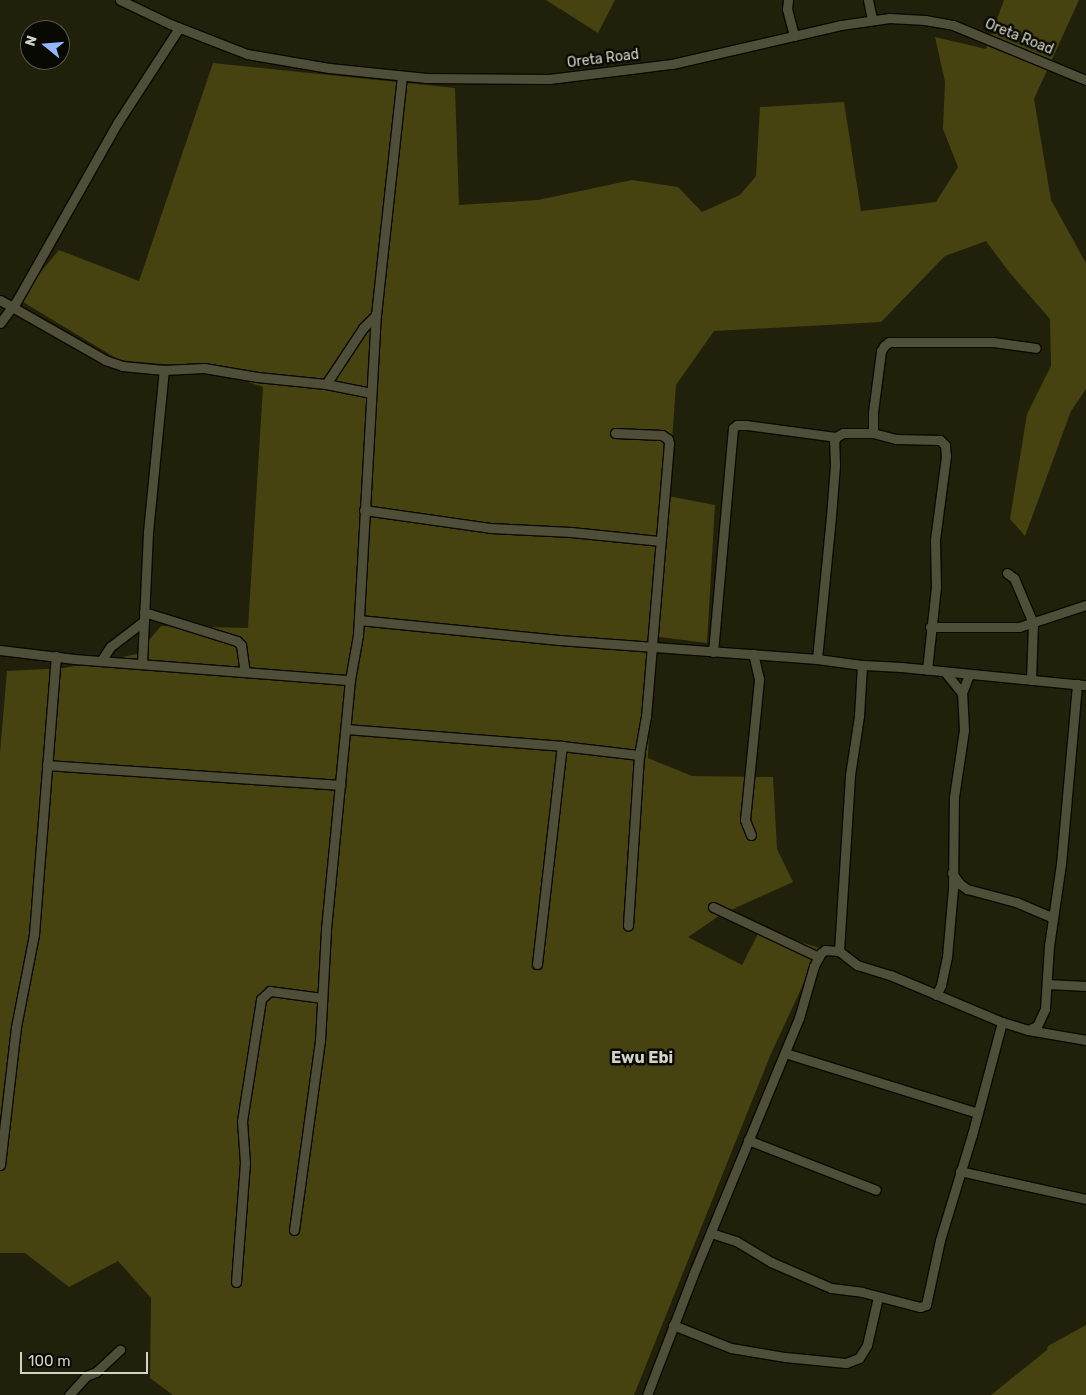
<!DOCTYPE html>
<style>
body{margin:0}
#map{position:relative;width:1086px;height:1395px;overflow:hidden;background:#20200b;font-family:Rubik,sans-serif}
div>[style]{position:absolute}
.green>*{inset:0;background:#464311}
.roads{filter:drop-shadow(1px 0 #0a0900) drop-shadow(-1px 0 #0a0900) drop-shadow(0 1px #0a0900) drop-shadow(0 -1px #0a0900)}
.minor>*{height:9px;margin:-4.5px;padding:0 4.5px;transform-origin:4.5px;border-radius:4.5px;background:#4f4f39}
span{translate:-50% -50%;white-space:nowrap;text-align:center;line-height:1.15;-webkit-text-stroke:5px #090903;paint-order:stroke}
.street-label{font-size:14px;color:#d3d3c7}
.quarter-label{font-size:16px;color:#d3d3c7;font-weight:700}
.north{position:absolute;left:20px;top:20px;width:50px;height:50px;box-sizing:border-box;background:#090903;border:1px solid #5a5a51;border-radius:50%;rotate:287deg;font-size:14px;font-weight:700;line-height:20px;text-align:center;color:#d3d3c7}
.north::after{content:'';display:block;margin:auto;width:18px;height:22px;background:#92b7fd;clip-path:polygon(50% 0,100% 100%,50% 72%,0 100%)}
.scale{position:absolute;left:20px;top:1352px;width:128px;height:22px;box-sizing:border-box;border:2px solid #d3d3c7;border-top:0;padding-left:6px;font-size:15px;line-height:18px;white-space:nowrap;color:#d3d3c7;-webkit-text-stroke:4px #090903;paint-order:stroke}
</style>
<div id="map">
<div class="green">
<i style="clip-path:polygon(546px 0,615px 0,598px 33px)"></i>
<i style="clip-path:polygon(1004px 0,1079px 0,1034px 99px,1051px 200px,1086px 263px,1086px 389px,1071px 411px,1025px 536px,1010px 519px,1027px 414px,1051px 366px,1050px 319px,1009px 272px,986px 241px,945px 256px,881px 322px,714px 331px,676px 385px,668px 496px,715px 505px,707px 643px,652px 636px,648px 758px,692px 776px,773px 777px,777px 849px,793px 882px,722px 914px,688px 937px,742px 965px,760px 930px,820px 948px,770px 1056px,634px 1395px,173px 1395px,150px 1378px,151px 1298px,118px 1261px,69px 1287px,25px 1253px,0 1253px,0 753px,7px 671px,64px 668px,137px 654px,161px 626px,248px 628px,263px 387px,206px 368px,119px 360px,18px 299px,59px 250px,139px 281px,213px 63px,455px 88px,459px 205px,538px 200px,632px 180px,678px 187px,702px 212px,740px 195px,756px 176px,760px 107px,844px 102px,861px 211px,936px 202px,958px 167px,943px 129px,945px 82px,935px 37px,986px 49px)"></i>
<i style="clip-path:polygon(1086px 1325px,1086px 1395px,991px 1395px,1047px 1350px,1048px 1346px)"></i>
</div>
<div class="roads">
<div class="minor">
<i style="left:120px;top:0;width:55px;rotate:25.6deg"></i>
<i style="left:170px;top:24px;width:83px;rotate:21.3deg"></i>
<i style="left:247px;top:54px;width:83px;rotate:9.7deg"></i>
<i style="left:329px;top:68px;width:98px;rotate:5.9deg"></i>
<i style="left:426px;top:78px;width:123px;rotate:0.5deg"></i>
<i style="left:549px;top:79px;width:124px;rotate:-7deg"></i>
<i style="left:672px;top:64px;width:173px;rotate:-13deg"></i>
<i style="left:841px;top:25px;width:49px;rotate:-8.3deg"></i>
<i style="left:889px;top:18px;width:36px;rotate:3deg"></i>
<i style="left:925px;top:20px;width:28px;rotate:10deg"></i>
<i style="left:953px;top:25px;width:144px;rotate:22.5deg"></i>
<i style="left:788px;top:0;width:9px;rotate:96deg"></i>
<i style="left:787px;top:9px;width:28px;rotate:75deg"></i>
<i style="left:868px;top:0;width:19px;rotate:78deg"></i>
<i style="left:0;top:300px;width:121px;rotate:29.7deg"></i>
<i style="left:105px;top:360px;width:18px;rotate:19deg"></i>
<i style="left:122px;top:366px;width:42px;rotate:5.4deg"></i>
<i style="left:164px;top:370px;width:40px;rotate:-2.9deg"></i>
<i style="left:204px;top:368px;width:54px;rotate:9.6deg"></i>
<i style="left:257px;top:377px;width:69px;rotate:5.8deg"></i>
<i style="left:326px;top:384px;width:46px;rotate:11.3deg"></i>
<i style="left:0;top:323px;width:26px;rotate:-53deg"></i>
<i style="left:16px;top:302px;width:207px;rotate:-60.5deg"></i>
<i style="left:118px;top:122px;width:112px;rotate:-57deg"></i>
<i style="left:326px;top:384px;width:67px;rotate:-56.5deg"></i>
<i style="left:363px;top:328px;width:18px;rotate:-45deg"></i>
<i style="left:615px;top:433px;width:47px;rotate:2.4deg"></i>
<i style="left:662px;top:435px;width:7px;rotate:34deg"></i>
<i style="left:668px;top:439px;width:4px;rotate:76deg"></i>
<i style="left:669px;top:443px;width:274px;rotate:94.8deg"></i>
<i style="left:646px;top:716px;width:40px;rotate:100deg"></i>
<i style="left:639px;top:755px;width:171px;rotate:93.7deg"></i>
<i style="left:873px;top:433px;width:21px;rotate:-90deg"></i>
<i style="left:873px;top:412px;width:62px;rotate:-82.5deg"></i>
<i style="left:881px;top:351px;width:6px;rotate:-59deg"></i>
<i style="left:884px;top:346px;width:6px;rotate:-39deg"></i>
<i style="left:889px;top:342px;width:104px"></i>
<i style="left:993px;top:342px;width:43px;rotate:7.9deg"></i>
<i style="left:364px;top:510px;width:127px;rotate:8.1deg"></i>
<i style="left:490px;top:528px;width:81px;rotate:2.8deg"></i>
<i style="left:571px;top:532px;width:88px;rotate:5.8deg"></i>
<i style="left:1007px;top:573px;width:9px;rotate:36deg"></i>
<i style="left:1014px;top:578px;width:49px;rotate:67.1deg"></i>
<i style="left:1033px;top:623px;width:57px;rotate:92deg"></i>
<i style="left:144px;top:612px;width:97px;rotate:17.3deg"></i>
<i style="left:237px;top:641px;width:6px;rotate:45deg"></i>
<i style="left:241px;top:645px;width:27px;rotate:82deg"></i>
<i style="left:359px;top:620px;width:201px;rotate:5.7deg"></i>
<i style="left:559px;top:640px;width:259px;rotate:4.2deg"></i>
<i style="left:817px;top:659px;width:45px;rotate:7.6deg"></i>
<i style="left:862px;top:665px;width:39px;rotate:3deg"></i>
<i style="left:901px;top:667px;width:186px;rotate:5.6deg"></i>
<i style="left:930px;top:627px;width:89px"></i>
<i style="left:1019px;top:627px;width:71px;rotate:-18.2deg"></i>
<i style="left:0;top:650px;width:75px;rotate:6.9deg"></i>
<i style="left:74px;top:659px;width:277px;rotate:4.4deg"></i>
<i style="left:713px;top:652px;width:225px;rotate:-84.9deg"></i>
<i style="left:733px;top:428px;width:5px;rotate:-37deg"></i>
<i style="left:737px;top:425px;width:9px"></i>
<i style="left:746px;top:425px;width:91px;rotate:7.6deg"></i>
<i style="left:817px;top:659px;width:144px;rotate:-84.4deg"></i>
<i style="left:831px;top:516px;width:51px;rotate:-85.5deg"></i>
<i style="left:835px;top:465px;width:23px;rotate:-92deg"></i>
<i style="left:834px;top:442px;width:5px;rotate:-68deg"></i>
<i style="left:836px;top:437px;width:8px;rotate:-30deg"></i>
<i style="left:843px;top:433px;width:30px"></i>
<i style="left:873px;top:433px;width:24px;rotate:15deg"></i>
<i style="left:896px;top:439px;width:44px;rotate:1.3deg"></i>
<i style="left:940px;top:440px;width:7px;rotate:45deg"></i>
<i style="left:945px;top:445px;width:11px;rotate:85deg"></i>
<i style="left:946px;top:456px;width:85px;rotate:97.5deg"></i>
<i style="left:935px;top:540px;width:47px;rotate:88.8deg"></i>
<i style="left:936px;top:587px;width:83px;rotate:96.2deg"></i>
<i style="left:101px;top:661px;width:17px;rotate:-57deg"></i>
<i style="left:110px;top:647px;width:43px;rotate:-37.4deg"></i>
<i style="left:142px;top:664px;width:132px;rotate:-87.4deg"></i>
<i style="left:148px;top:532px;width:163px;rotate:-84.4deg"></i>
<i style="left:962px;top:693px;width:19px;rotate:-69deg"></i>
<i style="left:347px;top:729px;width:216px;rotate:4.5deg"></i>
<i style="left:47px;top:765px;width:294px;rotate:3.9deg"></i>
<i style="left:751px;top:835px;width:16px;rotate:-112deg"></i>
<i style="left:745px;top:820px;width:142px;rotate:-84.3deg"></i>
<i style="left:759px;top:679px;width:26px;rotate:-103deg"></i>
<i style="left:952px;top:873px;width:14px;rotate:54deg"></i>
<i style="left:960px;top:884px;width:9px;rotate:36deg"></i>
<i style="left:967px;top:889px;width:51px;rotate:14.9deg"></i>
<i style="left:1016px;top:902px;width:39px;rotate:23deg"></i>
<i style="left:713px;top:907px;width:117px;rotate:25.3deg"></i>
<i style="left:839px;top:951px;width:23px;rotate:38deg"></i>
<i style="left:857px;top:965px;width:34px;rotate:17deg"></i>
<i style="left:890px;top:975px;width:121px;rotate:22.8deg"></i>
<i style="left:1002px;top:1022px;width:27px;rotate:17deg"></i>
<i style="left:1028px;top:1030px;width:10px;rotate:-24deg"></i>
<i style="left:1037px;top:1026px;width:19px;rotate:-65deg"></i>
<i style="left:1045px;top:1009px;width:63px;rotate:-86.4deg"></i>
<i style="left:1049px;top:946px;width:83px;rotate:-81.7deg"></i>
<i style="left:1061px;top:864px;width:181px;rotate:-84.9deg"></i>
<i style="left:537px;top:964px;width:219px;rotate:-83.5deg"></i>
<i style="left:562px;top:746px;width:78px;rotate:6.7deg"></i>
<i style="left:1047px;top:984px;width:39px;rotate:3deg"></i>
<i style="left:936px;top:995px;width:11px;rotate:-63deg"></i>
<i style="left:941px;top:985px;width:29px;rotate:-78deg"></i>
<i style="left:947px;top:957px;width:69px;rotate:-85deg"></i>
<i style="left:953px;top:888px;width:91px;rotate:-89.4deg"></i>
<i style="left:954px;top:797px;width:68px;rotate:-81.5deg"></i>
<i style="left:964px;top:730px;width:37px;rotate:-93deg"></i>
<i style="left:962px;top:693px;width:27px;rotate:-129deg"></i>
<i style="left:1028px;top:1030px;width:59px;rotate:9.8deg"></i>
<i style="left:785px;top:1053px;width:202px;rotate:17.3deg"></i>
<i style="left:748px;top:1140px;width:137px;rotate:21.3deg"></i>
<i style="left:0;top:1165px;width:139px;rotate:-83.4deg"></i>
<i style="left:16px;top:1027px;width:95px;rotate:-79deg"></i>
<i style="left:34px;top:934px;width:279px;rotate:-85.5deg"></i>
<i style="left:960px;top:1171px;width:129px;rotate:12.5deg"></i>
<i style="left:294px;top:1230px;width:191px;rotate:-82.2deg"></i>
<i style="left:320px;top:1041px;width:112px;rotate:-86.9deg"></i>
<i style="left:326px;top:929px;width:250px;rotate:-84.5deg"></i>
<i style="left:350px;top:680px;width:46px;rotate:-79.9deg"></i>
<i style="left:358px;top:635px;width:321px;rotate:-86.8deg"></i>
<i style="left:376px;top:315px;width:240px;rotate:-83.8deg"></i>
<i style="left:711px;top:1233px;width:26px;rotate:18deg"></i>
<i style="left:736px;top:1241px;width:41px;rotate:31deg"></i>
<i style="left:771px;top:1262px;width:65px;rotate:23.4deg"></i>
<i style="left:831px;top:1288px;width:31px;rotate:7deg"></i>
<i style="left:862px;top:1292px;width:60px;rotate:14.5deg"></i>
<i style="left:920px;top:1307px;width:6px;rotate:-18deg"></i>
<i style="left:926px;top:1305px;width:66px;rotate:-77.8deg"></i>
<i style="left:940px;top:1240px;width:110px;rotate:-73.1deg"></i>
<i style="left:972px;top:1135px;width:117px;rotate:-75.1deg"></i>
<i style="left:236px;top:1282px;width:119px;rotate:-85.7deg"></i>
<i style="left:245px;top:1163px;width:42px;rotate:-94.1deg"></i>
<i style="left:242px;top:1121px;width:123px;rotate:-81.1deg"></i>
<i style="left:261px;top:999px;width:12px;rotate:-42deg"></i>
<i style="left:270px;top:991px;width:52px;rotate:7.7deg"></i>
<i style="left:673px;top:1325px;width:62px;rotate:21.6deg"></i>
<i style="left:731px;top:1348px;width:55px;rotate:9.5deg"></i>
<i style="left:785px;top:1357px;width:61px;rotate:5.6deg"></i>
<i style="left:846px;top:1363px;width:14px;rotate:-21deg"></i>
<i style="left:859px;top:1358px;width:15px;rotate:-58deg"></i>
<i style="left:867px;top:1345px;width:49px;rotate:-77.1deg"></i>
<i style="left:69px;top:1395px;width:25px;rotate:-48deg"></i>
<i style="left:86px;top:1376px;width:11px;rotate:-22deg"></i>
<i style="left:96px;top:1372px;width:33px;rotate:-43deg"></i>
<i style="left:647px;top:1395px;width:129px;rotate:-69deg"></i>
<i style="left:693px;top:1275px;width:278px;rotate:-67.6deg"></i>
<i style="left:799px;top:1018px;width:54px;rotate:-73.9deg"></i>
<i style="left:814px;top:966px;width:15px;rotate:-62deg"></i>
<i style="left:821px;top:953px;width:5px;rotate:-37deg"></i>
<i style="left:825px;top:950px;width:14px;rotate:4deg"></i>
<i style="left:839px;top:951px;width:176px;rotate:-86.4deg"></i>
<i style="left:850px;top:775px;width:60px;rotate:-81.3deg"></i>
<i style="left:859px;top:716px;width:51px;rotate:-86.6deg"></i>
</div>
</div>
<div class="street-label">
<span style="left:1019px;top:37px;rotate:22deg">Oreta Road</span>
<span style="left:603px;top:59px;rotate:-7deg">Oreta Road</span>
</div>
<div class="quarter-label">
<span style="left:642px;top:1058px">Ewu Ebi</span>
</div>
<div class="north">N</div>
<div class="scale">100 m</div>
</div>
